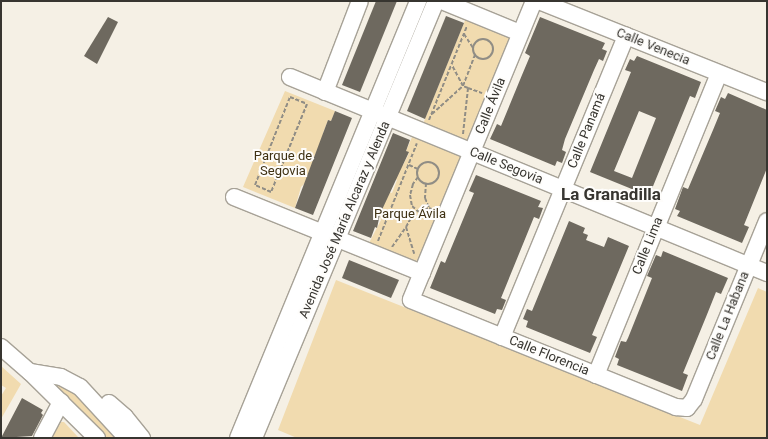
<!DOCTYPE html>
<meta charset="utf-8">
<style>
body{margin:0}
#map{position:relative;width:768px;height:439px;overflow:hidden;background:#f5f0e5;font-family:Roboto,sans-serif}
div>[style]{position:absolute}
.green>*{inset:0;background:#f1dbaf}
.building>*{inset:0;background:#6e695f}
.path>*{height:2px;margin-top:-1px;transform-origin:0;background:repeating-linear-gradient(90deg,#908d85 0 4px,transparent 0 6px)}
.path>.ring{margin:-1px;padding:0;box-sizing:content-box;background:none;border:2px solid #908d85;border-radius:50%}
.roads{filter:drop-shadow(1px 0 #a7a297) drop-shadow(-1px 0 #a7a297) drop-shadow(0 1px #a7a297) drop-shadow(0 -1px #a7a297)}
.minor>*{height:16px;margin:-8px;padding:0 8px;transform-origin:8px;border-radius:8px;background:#fff}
span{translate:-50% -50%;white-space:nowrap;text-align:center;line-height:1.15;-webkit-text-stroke:4px #fefdfb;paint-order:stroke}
.street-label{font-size:13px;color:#373530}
.park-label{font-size:13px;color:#3f3113}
.district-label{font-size:17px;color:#373530;font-weight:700}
.frame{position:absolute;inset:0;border:2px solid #373530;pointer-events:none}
</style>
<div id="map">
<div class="green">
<i style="clip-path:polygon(466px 18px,512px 38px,468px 142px,423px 124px)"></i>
<i style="clip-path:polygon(285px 91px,335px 111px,331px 121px,328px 120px,323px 133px,325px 134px,312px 161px,314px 162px,305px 183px,301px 187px,295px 208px,243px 187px)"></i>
<i style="clip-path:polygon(412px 137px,460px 156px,461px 161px,420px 259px,416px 261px,369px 243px,381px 220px,380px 214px,389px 192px,392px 193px,397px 180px,395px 179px,401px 165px,403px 165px,409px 153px,406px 151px)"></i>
<i style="clip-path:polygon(336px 280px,700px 425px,758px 288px,767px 292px,767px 438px,297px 438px,278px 430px)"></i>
<i style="clip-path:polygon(1px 366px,21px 384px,1px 419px,1px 396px,6px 388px,1px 385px)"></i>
<i style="clip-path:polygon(50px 381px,69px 387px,118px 438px,107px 438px)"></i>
<i style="clip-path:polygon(61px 422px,64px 422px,79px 438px,52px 438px)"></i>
</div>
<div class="building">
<i style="clip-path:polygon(376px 1px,397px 1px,360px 92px,342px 85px)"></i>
<i style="clip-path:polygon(446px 16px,464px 23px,425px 119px,407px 111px)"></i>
<i style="clip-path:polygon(108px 17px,118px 22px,97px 64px,84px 56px)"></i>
<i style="clip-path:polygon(540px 17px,605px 43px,602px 49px,607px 51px,603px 61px,599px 59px,594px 70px,565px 139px,562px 150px,566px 152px,562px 163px,557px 161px,555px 166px,490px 139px,497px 124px,501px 126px,522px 75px,530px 56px,525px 53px)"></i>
<i style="clip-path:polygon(evenodd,637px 56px,701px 82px,695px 98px,690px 96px,649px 196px,590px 172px,631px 72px,625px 70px,630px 59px,634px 61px,637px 56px,639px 111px,656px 118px,632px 178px,614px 171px,639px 111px)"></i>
<i style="clip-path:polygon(728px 93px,767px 110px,767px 168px,744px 225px,749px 227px,742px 243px,677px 216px,680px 211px,675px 209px,683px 187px,688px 189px,713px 130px,720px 113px,715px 111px,721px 97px,725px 99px)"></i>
<i style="clip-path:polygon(335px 111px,352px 118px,313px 215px,295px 208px,328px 120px,331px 121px)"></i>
<i style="clip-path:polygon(393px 133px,410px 140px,406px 151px,409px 152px,380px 214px,377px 228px,375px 227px,371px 238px,353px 231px)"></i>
<i style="clip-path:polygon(476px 175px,541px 201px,538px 207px,543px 208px,539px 219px,534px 217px,501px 298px,506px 300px,502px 310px,497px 309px,495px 314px,430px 288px,441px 261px,445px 263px,474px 193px,469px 191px)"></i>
<i style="clip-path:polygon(569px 221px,585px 228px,583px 233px,588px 235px,586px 240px,604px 247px,608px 237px,629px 246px,592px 335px,597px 337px,590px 353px,526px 327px,528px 321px,523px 319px,527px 309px,532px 311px)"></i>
<i style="clip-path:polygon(663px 251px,728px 278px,721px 294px,716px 292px,706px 317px,683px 373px,688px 375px,682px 391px,617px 365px,619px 359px,615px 357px,621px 341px,626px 342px,628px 338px,652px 278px,647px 276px,656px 255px,661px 257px)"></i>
<i style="clip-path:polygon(349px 260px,399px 280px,391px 298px,342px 278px)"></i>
<i style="clip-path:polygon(22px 398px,43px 410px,41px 413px,43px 415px,32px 436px,1px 438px)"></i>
</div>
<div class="path">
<i style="left:464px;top:34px;width:17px;rotate:57deg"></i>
<i class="ring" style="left:473px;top:39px;width:18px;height:18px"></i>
<i style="left:468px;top:88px;width:15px;rotate:20deg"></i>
<i style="left:290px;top:97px;width:18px;rotate:22deg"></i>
<i style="left:307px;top:104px;width:95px;rotate:112.2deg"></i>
<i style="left:271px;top:192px;width:17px;rotate:-156deg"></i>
<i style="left:255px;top:185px;width:95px;rotate:-68.3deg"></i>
<i style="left:432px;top:114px;width:42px;rotate:-42.1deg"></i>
<i style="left:463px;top:86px;width:24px;rotate:-118deg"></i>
<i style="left:429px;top:120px;width:101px;rotate:-68deg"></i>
<i style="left:463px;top:134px;width:46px;rotate:-83.8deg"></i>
<i style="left:468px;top:88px;width:5px;rotate:-158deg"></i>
<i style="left:463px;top:86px;width:33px;rotate:-69deg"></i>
<i class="ring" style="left:417px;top:162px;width:20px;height:20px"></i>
<i style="left:409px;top:165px;width:10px;rotate:24deg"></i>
<i style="left:418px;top:177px;width:9px;rotate:126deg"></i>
<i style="left:413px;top:184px;width:11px;rotate:105deg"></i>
<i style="left:410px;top:195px;width:11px;rotate:80deg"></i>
<i style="left:412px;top:206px;width:9px;rotate:41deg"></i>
<i style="left:419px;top:212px;width:11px;rotate:-22deg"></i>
<i style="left:426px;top:183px;width:15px;rotate:94deg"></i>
<i style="left:425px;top:198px;width:11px;rotate:68deg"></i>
<i style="left:429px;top:208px;width:5px;rotate:22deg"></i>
<i style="left:406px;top:227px;width:18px;rotate:-61deg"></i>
<i style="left:378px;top:241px;width:105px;rotate:-68.3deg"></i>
<i style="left:392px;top:247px;width:24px;rotate:-55deg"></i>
<i style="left:406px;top:227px;width:28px;rotate:73deg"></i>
</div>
<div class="roads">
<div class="minor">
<i style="left:442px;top:1px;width:84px;rotate:22.3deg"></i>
<i style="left:534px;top:1px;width:323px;rotate:112.4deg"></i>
<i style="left:411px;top:300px;width:286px;rotate:22deg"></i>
<i style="left:676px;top:407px;width:11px;rotate:5deg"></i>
<i style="left:687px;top:408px;width:11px;rotate:-52deg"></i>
<i style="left:694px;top:399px;width:192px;rotate:-67.7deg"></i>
<i style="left:539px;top:1px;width:245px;rotate:21.8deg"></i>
<i style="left:290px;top:77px;width:516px;rotate:22.34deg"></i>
<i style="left:325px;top:92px;width:97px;rotate:-69deg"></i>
<i style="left:234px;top:197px;width:203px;rotate:22deg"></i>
<i style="left:502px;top:337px;width:326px;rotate:-67.6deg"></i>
<i style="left:1px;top:347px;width:38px;rotate:41deg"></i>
<i style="left:30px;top:372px;width:94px;rotate:44.6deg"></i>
<i style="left:30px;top:372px;width:31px;rotate:9deg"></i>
<i style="left:61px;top:377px;width:21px;rotate:28deg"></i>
<i style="left:80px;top:387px;width:69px;rotate:47.3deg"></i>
<i style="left:596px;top:375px;width:325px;rotate:-67.8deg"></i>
<i style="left:109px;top:403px;width:21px;rotate:41deg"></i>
<i style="left:125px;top:417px;width:27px;rotate:51deg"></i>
<i style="left:42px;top:438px;width:41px;rotate:-62.2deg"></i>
<i style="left:238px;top:438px;width:473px;rotate:-67.6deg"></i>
<i style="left:254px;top:438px;width:473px;rotate:-67.4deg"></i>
</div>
</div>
<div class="street-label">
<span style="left:653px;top:47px;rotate:22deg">Calle Venecia</span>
<span style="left:491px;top:106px;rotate:-68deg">Calle Ávila</span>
<span style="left:587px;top:131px;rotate:-68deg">Calle Panamá</span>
<span style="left:506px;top:166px;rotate:22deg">Calle Segovia</span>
<span style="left:345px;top:220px;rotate:-67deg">Avenida José María Alcaraz y Alenda</span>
<span style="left:648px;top:246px;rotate:-68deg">Calle Lima</span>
<span style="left:728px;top:316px;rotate:-68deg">Calle La Habana</span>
<span style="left:549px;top:356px;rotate:22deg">Calle Florencia</span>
</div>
<div class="park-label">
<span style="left:283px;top:164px">Parque de<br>Segovia</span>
<span style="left:410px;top:214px">Parque Ávila</span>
</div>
<div class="district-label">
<span style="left:611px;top:195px">La Granadilla</span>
</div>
<div class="frame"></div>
</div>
